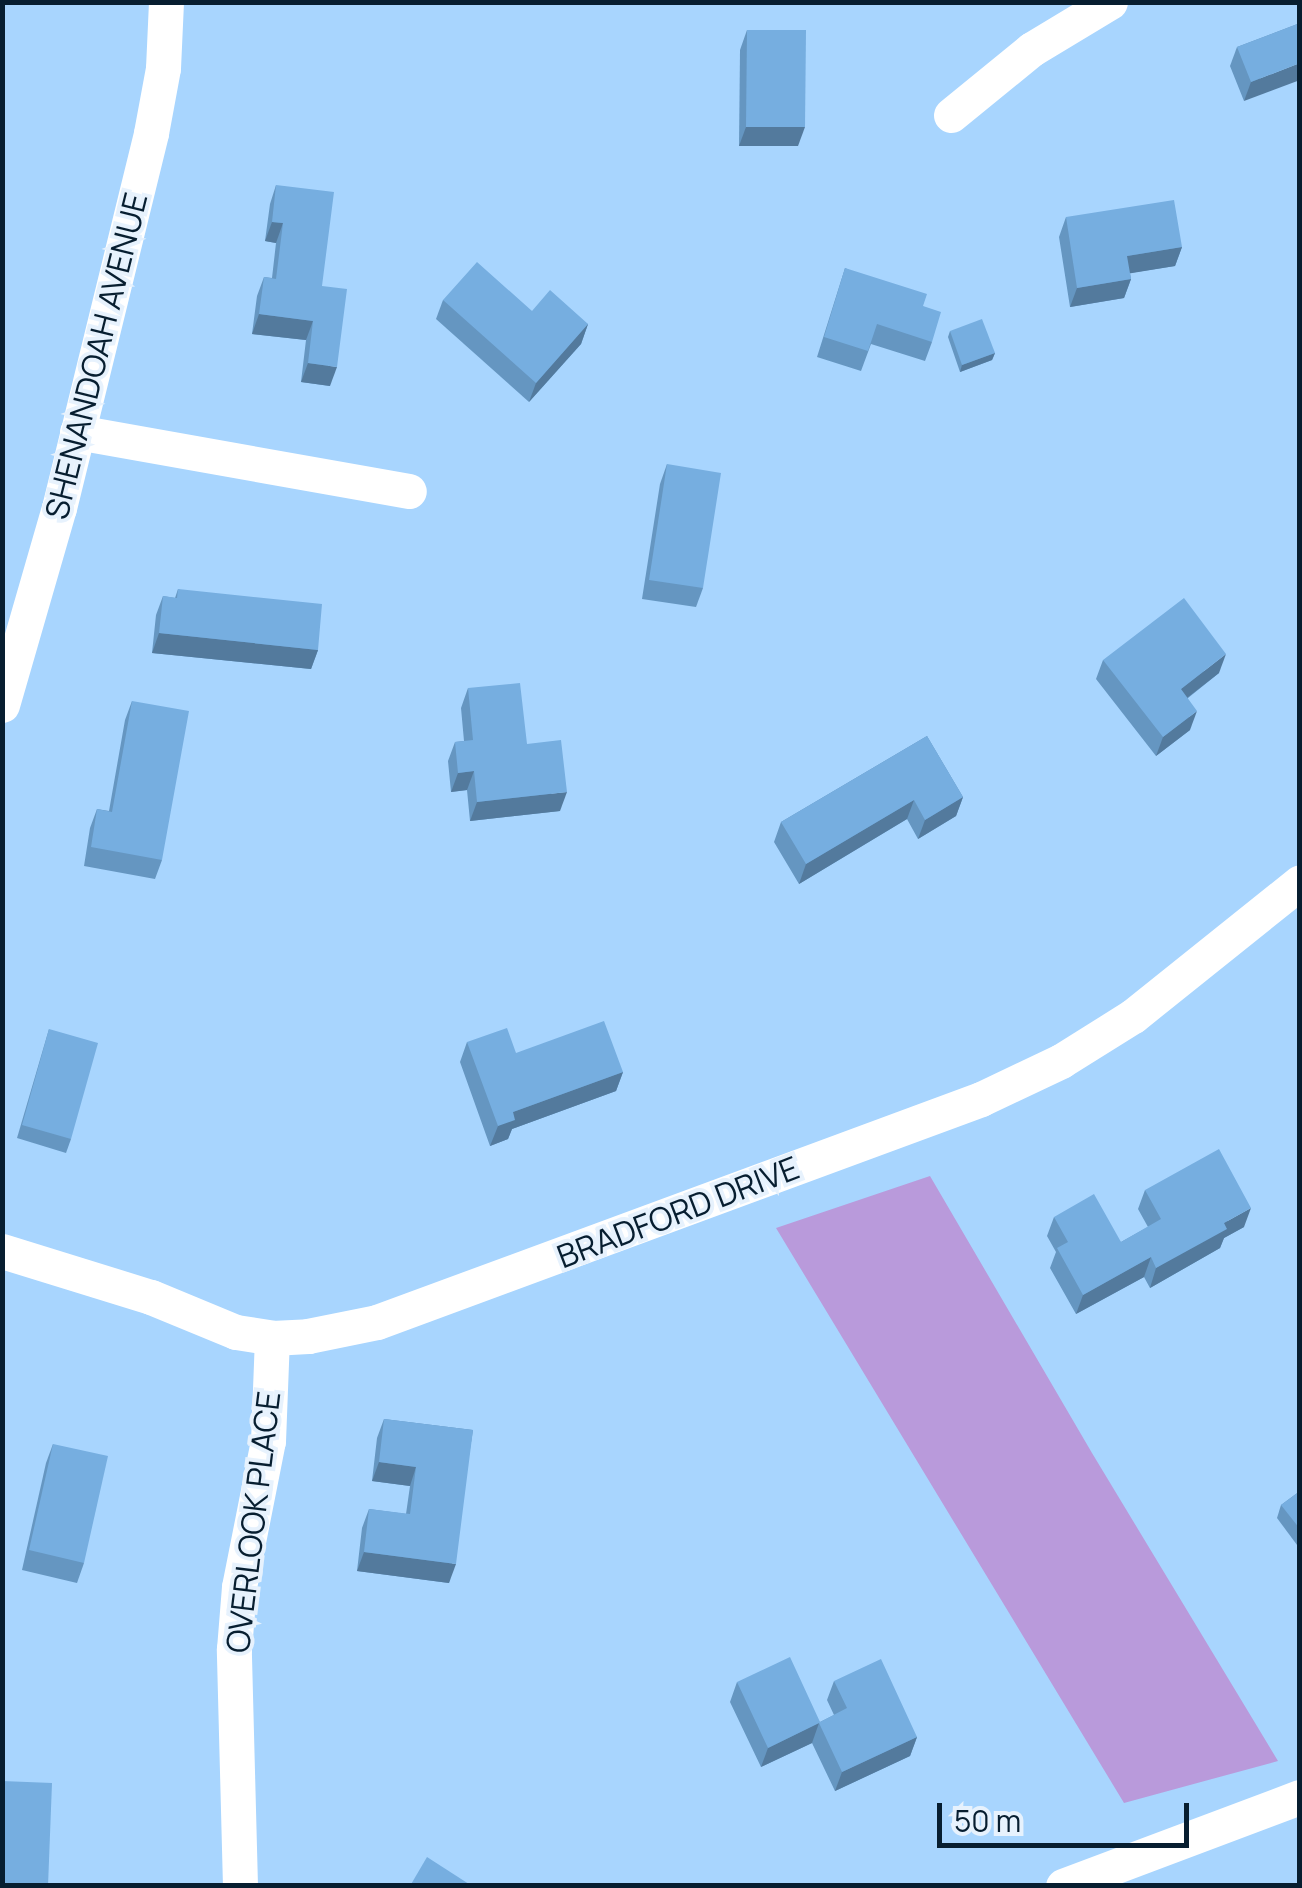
<!DOCTYPE html>
<style>
body{margin:0}
#map{position:relative;width:1302px;height:1888px;overflow:hidden;background:#a8d5fe;font-family:Manrope,sans-serif}
div>[style]{position:absolute}
.green>*{inset:0;background:#b99adb}
.minor>*{height:35px;margin:-17.5px;padding:0 17.5px;transform-origin:17.5px;border-radius:17.5px;background:#fff}
.wall>*{inset:0;background:#6596c1}
.shaded-wall>*{inset:0;background:#537a9d}
.building>*{inset:0;background:#76aee0}
span{translate:-50% -50%;white-space:nowrap;text-align:center;line-height:1.15;-webkit-text-stroke:8px #e7f2fd;paint-order:stroke}
.street-label{font-size:32px;color:#071e30}
.frame{position:absolute;inset:0;border:5px solid #071e30;pointer-events:none}
.scale{position:absolute;left:937px;top:1803px;width:252px;height:45px;box-sizing:border-box;border:5px solid #071e30;border-top:0;padding-left:12px;font-size:30px;line-height:35px;white-space:nowrap;color:#071e30;-webkit-text-stroke:8px #e7f2fd;paint-order:stroke}
</style>
<div id="map">
<div class="green">
<i style="clip-path:polygon(930px 1176px,1092px 1453px,1278px 1761px,1124px 1803px,776px 1228px)"></i>
</div>
<div class="minor">
<i style="left:951px;top:115px;width:104px;rotate:-39.2deg"></i>
<i style="left:1032px;top:49px;width:91px;rotate:-31.1deg"></i>
<i style="left:77px;top:432px;width:337px;rotate:10.1deg"></i>
<i style="left:2px;top:705px;width:205px;rotate:-73.9deg"></i>
<i style="left:59px;top:508px;width:386px;rotate:-76.2deg"></i>
<i style="left:151px;top:133px;width:66px;rotate:-79.5deg"></i>
<i style="left:163px;top:68px;width:66px;rotate:-87.4deg"></i>
<i style="left:2px;top:1251px;width:156px;rotate:17.2deg"></i>
<i style="left:151px;top:1297px;width:92px;rotate:22.4deg"></i>
<i style="left:236px;top:1332px;width:36px;rotate:9deg"></i>
<i style="left:272px;top:1338px;width:36px;rotate:-3deg"></i>
<i style="left:308px;top:1336px;width:70px;rotate:-11.5deg"></i>
<i style="left:377px;top:1322px;width:644px;rotate:-20.26deg"></i>
<i style="left:981px;top:1099px;width:89px;rotate:-25.4deg"></i>
<i style="left:1061px;top:1061px;width:85px;rotate:-32deg"></i>
<i style="left:1133px;top:1016px;width:214px;rotate:-38.7deg"></i>
<i style="left:240px;top:1886px;width:237px;rotate:-91.5deg"></i>
<i style="left:234px;top:1649px;width:62px;rotate:-85.4deg"></i>
<i style="left:239px;top:1587px;width:149px;rotate:-78.8deg"></i>
<i style="left:268px;top:1441px;width:103px;rotate:-87.8deg"></i>
<i style="left:1063px;top:1886px;width:253px;rotate:-20.6deg"></i>
</div>
<div class="wall">
<i style="clip-path:polygon(1300px 23px,1244px 101px,1230px 66px,1237px 47px)"></i>
<i style="clip-path:polygon(747px 30px,798px 146px,739px 146px,740px 50px)"></i>
<i style="clip-path:polygon(276px 185px,322px 286px,330px 386px,301px 382px,306px 340px,252px 334px,257px 296px,264px 277px,272px 278px,276px 243px,265px 241px,270px 204px)"></i>
<i style="clip-path:polygon(1066px 217px,1182px 247px,1175px 266px,1130px 273px,1131px 279px,1124px 298px,1070px 307px,1059px 237px)"></i>
<i style="clip-path:polygon(845px 268px,923px 306px,932px 342px,925px 361px,871px 344px,861px 371px,817px 357px)"></i>
<i style="clip-path:polygon(443px 300px,532px 311px,588px 324px,581px 344px,529px 402px,436px 319px)"></i>
<i style="clip-path:polygon(950px 331px,995px 353px,992px 360px,960px 372px,948px 337px)"></i>
<i style="clip-path:polygon(667px 464px,703px 588px,696px 607px,642px 599px,660px 484px)"></i>
<i style="clip-path:polygon(178px 589px,318px 650px,311px 669px,152px 653px,156px 615px,163px 596px,175px 598px)"></i>
<i style="clip-path:polygon(1103px 660px,1219px 673px,1188px 698px,1190px 730px,1156px 756px,1096px 679px)"></i>
<i style="clip-path:polygon(468px 688px,527px 744px,560px 811px,470px 821px,467px 790px,451px 792px,448px 761px,455px 742px,464px 741px,461px 708px)"></i>
<i style="clip-path:polygon(132px 701px,162px 860px,155px 879px,84px 866px,90px 828px,97px 809px,109px 811px,125px 720px)"></i>
<i style="clip-path:polygon(927px 736px,963px 797px,956px 816px,918px 839px,907px 819px,799px 884px,774px 842px,781px 822px)"></i>
<i style="clip-path:polygon(49px 1029px,71px 1139px,66px 1153px,17px 1138px)"></i>
<i style="clip-path:polygon(467px 1042px,516px 1053px,623px 1072px,616px 1091px,512px 1129px,508px 1139px,490px 1146px,460px 1062px)"></i>
<i style="clip-path:polygon(1145px 1190px,1244px 1227px,1224px 1238px,1220px 1248px,1150px 1288px,1144px 1277px,1076px 1314px,1050px 1268px,1056px 1252px,1047px 1236px,1054px 1217px,1121px 1242px,1148px 1227px,1138px 1209px)"></i>
<i style="clip-path:polygon(384px 1419px,473px 1430px,449px 1583px,357px 1571px,362px 1528px,369px 1509px,406px 1514px,410px 1486px,372px 1481px,377px 1438px)"></i>
<i style="clip-path:polygon(53px 1444px,84px 1563px,77px 1583px,22px 1570px,46px 1463px)"></i>
<i style="clip-path:polygon(1300px 1491px,1300px 1549px,1277px 1518px,1281px 1505px)"></i>
<i style="clip-path:polygon(834px 1681px,917px 1737px,910px 1756px,835px 1791px,812px 1743px,761px 1767px,730px 1702px,737px 1682px,820px 1722px,834px 1715px,827px 1700px)"></i>
</div>
<div class="shaded-wall">
<i style="clip-path:polygon(1300px 63px,1300px 80px,1244px 101px,1251px 82px)"></i>
<i style="clip-path:polygon(746px 127px,805px 127px,798px 146px,739px 146px)"></i>
<i style="clip-path:polygon(272px 222px,283px 223px,276px 243px,265px 241px)"></i>
<i style="clip-path:polygon(1182px 247px,1175px 266px,1120px 275px,1127px 256px)"></i>
<i style="clip-path:polygon(1131px 279px,1124px 298px,1070px 307px,1077px 288px)"></i>
<i style="clip-path:polygon(259px 314px,313px 321px,306px 340px,252px 334px)"></i>
<i style="clip-path:polygon(588px 324px,581px 344px,529px 402px,536px 383px)"></i>
<i style="clip-path:polygon(995px 353px,992px 360px,960px 372px,962px 365px)"></i>
<i style="clip-path:polygon(308px 363px,337px 367px,330px 386px,301px 382px)"></i>
<i style="clip-path:polygon(159px 633px,318px 650px,311px 669px,152px 653px)"></i>
<i style="clip-path:polygon(1226px 654px,1219px 673px,1174px 708px,1181px 689px)"></i>
<i style="clip-path:polygon(1197px 711px,1190px 730px,1156px 756px,1163px 737px)"></i>
<i style="clip-path:polygon(474px 771px,467px 790px,451px 792px,458px 773px)"></i>
<i style="clip-path:polygon(567px 792px,560px 811px,470px 821px,477px 802px)"></i>
<i style="clip-path:polygon(963px 797px,956px 816px,918px 839px,925px 820px)"></i>
<i style="clip-path:polygon(914px 800px,907px 819px,799px 884px,806px 864px)"></i>
<i style="clip-path:polygon(623px 1072px,616px 1091px,512px 1129px,508px 1139px,490px 1146px,498px 1126px,513px 1112px)"></i>
<i style="clip-path:polygon(1251px 1208px,1244px 1227px,1224px 1238px,1220px 1248px,1150px 1288px,1156px 1268px,1224px 1223px)"></i>
<i style="clip-path:polygon(1151px 1257px,1144px 1277px,1076px 1314px,1083px 1295px)"></i>
<i style="clip-path:polygon(379px 1462px,416px 1467px,410px 1486px,372px 1481px)"></i>
<i style="clip-path:polygon(364px 1552px,456px 1564px,449px 1583px,357px 1571px)"></i>
<i style="clip-path:polygon(819px 1723px,812px 1743px,761px 1767px,768px 1748px)"></i>
<i style="clip-path:polygon(917px 1737px,910px 1756px,835px 1791px,842px 1772px)"></i>
</div>
<div class="building">
<i style="clip-path:polygon(1300px 23px,1300px 63px,1251px 82px,1237px 47px)"></i>
<i style="clip-path:polygon(747px 30px,806px 30px,805px 127px,746px 127px)"></i>
<i style="clip-path:polygon(276px 185px,334px 192px,322px 286px,347px 289px,337px 367px,308px 363px,313px 321px,259px 314px,264px 277px,276px 279px,283px 223px,272px 222px)"></i>
<i style="clip-path:polygon(1174px 200px,1182px 247px,1127px 256px,1131px 279px,1077px 288px,1066px 217px)"></i>
<i style="clip-path:polygon(477px 262px,532px 311px,550px 290px,588px 324px,536px 383px,443px 300px)"></i>
<i style="clip-path:polygon(845px 268px,927px 294px,923px 306px,941px 312px,932px 342px,877px 324px,868px 351px,824px 337px)"></i>
<i style="clip-path:polygon(982px 319px,995px 353px,962px 365px,950px 331px)"></i>
<i style="clip-path:polygon(667px 464px,721px 473px,703px 588px,649px 580px)"></i>
<i style="clip-path:polygon(178px 589px,322px 604px,318px 650px,159px 633px,163px 596px,177px 598px)"></i>
<i style="clip-path:polygon(1184px 598px,1226px 654px,1181px 689px,1197px 711px,1163px 737px,1103px 660px)"></i>
<i style="clip-path:polygon(520px 683px,527px 744px,561px 740px,567px 792px,477px 802px,474px 771px,458px 773px,455px 742px,473px 740px,468px 688px)"></i>
<i style="clip-path:polygon(132px 701px,189px 711px,162px 860px,91px 847px,97px 809px,112px 812px)"></i>
<i style="clip-path:polygon(927px 736px,963px 797px,925px 820px,914px 800px,806px 864px,781px 822px)"></i>
<i style="clip-path:polygon(604px 1021px,623px 1072px,513px 1112px,515px 1120px,498px 1126px,467px 1042px,507px 1028px,516px 1053px)"></i>
<i style="clip-path:polygon(49px 1029px,98px 1043px,71px 1139px,22px 1125px)"></i>
<i style="clip-path:polygon(1219px 1149px,1251px 1208px,1224px 1223px,1227px 1229px,1156px 1268px,1151px 1257px,1083px 1295px,1057px 1248px,1068px 1242px,1054px 1217px,1094px 1194px,1121px 1242px,1161px 1219px,1145px 1190px)"></i>
<i style="clip-path:polygon(384px 1419px,473px 1430px,456px 1564px,364px 1552px,369px 1509px,410px 1514px,416px 1467px,379px 1462px)"></i>
<i style="clip-path:polygon(53px 1444px,108px 1456px,84px 1563px,29px 1550px)"></i>
<i style="clip-path:polygon(1300px 1491px,1300px 1529px,1281px 1505px)"></i>
<i style="clip-path:polygon(790px 1657px,820px 1722px,847px 1708px,834px 1681px,881px 1659px,917px 1737px,842px 1772px,819px 1723px,768px 1748px,737px 1682px)"></i>
<i style="clip-path:polygon(2px 1781px,52px 1783px,48px 1886px,2px 1886px)"></i>
<i style="clip-path:polygon(427px 1857px,472px 1886px,410px 1886px)"></i>
</div>
<div class="street-label">
<span style="left:96px;top:356px;rotate:-76deg">SHENANDOAH AVENUE</span>
<span style="left:678px;top:1212px;rotate:-21deg">BRADFORD DRIVE</span>
<span style="left:253px;top:1522px;rotate:-83deg">OVERLOOK PLACE</span>
</div>
<div class="frame"></div>
<div class="scale">50 m</div>
</div>
